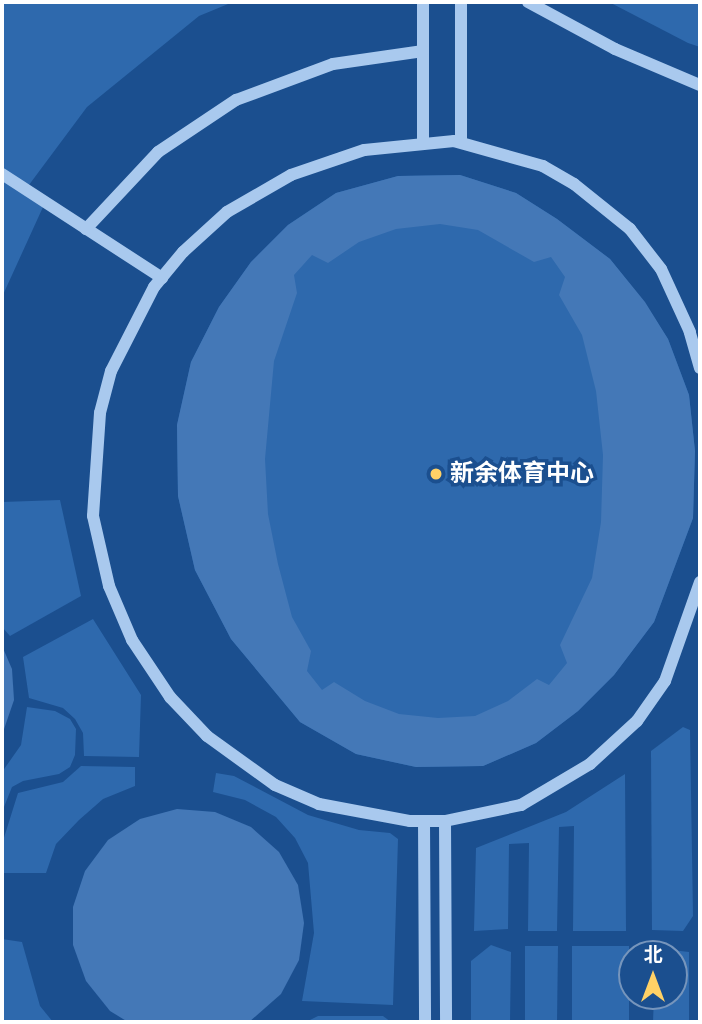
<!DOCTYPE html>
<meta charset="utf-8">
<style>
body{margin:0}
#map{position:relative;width:702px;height:1024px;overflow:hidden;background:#1b4f8f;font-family:"Source Sans 3","Noto Sans SC",sans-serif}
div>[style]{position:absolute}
.green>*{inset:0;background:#2e69ad}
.building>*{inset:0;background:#4478b7}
.tertiary>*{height:12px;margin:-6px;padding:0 6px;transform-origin:6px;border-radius:6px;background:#a9c9ee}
.dots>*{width:19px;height:19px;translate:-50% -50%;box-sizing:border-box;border:4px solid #1b4f8f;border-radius:50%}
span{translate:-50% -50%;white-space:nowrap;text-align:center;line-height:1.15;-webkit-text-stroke:7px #1b4f8f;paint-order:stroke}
.poi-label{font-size:24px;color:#fff;font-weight:700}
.left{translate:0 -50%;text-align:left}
.frame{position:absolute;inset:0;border:4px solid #fff;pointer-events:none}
.north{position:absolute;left:618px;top:940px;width:70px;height:70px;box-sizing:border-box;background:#1b4f8f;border:2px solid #7695bc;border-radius:50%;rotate:0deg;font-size:19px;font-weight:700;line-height:28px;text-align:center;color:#fff}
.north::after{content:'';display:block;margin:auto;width:24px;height:32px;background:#ffd166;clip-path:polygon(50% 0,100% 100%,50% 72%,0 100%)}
</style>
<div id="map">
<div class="green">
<i style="clip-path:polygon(2px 2px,233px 2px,199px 16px,87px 107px,23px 193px,43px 207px,2px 297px)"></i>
<i style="clip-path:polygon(609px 2px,700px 2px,700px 47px,688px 43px)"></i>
<i style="clip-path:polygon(460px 175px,516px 193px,557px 219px,610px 259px,644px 302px,668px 339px,689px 395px,695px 451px,693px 518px,654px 622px,614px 675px,578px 711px,536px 743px,483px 766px,416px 767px,356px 754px,300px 722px,231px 639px,195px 570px,178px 496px,177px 425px,191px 362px,219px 307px,251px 262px,288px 225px,336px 193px,398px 176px)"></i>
<i style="clip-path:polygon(60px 500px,81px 596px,10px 636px,2px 627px,2px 502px)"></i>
<i style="clip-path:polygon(93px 619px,141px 695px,139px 757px,84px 756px,83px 733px,75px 719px,63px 708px,29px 698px,23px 657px)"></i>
<i style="clip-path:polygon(27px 707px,55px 711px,70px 719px,76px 729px,75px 755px,70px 767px,59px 774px,23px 781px,12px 787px,2px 812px,2px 772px,21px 745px)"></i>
<i style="clip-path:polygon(683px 727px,690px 730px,693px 916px,683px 931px,652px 930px,651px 751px)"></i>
<i style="clip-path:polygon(81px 766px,135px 767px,135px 786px,103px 799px,79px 820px,56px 844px,46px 873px,2px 873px,2px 844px,18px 793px,63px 782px)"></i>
<i style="clip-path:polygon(216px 773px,234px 776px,308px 815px,359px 830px,390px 833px,398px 839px,393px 1005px,302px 1001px,314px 933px,308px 863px,295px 838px,276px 817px,245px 800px,213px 792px)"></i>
<i style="clip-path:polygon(625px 774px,626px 931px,573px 931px,574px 826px,559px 827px,557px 931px,528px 931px,529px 843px,509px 844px,508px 929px,474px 931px,476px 848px,566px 812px)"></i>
<i style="clip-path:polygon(2px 939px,22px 942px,40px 1006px,53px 1022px,2px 1022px)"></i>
<i style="clip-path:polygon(491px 945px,511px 952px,510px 1022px,471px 1022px,471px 961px)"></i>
<i style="clip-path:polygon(525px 946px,558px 946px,557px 1022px,525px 1022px)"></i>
<i style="clip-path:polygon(572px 946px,629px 946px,629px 1022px,572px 1022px)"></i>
<i style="clip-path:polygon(655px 948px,689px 952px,689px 1022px,653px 1022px,654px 996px,674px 996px,674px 954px,654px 954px)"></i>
<i style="clip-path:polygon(318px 1016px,383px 1016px,391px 1022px,306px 1022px)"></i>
</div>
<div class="building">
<i style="clip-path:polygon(evenodd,460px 175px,516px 193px,557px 219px,610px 259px,645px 302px,668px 339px,689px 395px,695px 451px,693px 518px,654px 622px,614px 675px,578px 711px,536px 743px,483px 766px,416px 767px,356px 754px,300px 722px,231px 639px,195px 570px,178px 496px,177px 425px,191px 362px,219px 307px,251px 262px,288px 225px,336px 193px,398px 176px,460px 175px,440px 224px,478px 230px,534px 262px,551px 257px,565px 277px,559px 295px,582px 335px,596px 391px,603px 455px,601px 522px,592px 578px,560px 645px,567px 663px,549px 685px,537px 679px,508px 701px,475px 716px,438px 718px,399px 714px,365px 701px,334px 682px,322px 690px,307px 671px,311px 651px,292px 617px,278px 564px,268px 514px,265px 459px,274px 361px,297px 293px,294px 275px,312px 255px,328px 263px,359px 242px,396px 229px,440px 224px)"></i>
<i style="clip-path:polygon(2px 646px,12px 669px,14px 700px,2px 735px)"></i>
<i style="clip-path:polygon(177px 809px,215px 812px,251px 827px,279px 852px,298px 885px,304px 923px,299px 960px,281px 994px,249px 1022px,128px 1022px,110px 1011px,86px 981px,73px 945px,73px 907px,85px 871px,108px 840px,140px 819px)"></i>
</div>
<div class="tertiary">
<i style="left:528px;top:2px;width:99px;rotate:28.4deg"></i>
<i style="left:615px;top:49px;width:92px;rotate:23deg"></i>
<i style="left:423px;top:142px;width:140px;rotate:-90deg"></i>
<i style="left:461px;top:142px;width:140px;rotate:-90deg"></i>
<i style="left:2px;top:174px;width:191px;rotate:33deg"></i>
<i style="left:86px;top:229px;width:105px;rotate:-46.9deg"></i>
<i style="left:158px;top:152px;width:94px;rotate:-33.7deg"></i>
<i style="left:236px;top:100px;width:103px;rotate:-20.4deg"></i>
<i style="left:333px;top:64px;width:91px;rotate:-8.2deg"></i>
<i style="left:700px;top:368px;width:37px;rotate:-106deg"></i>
<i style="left:690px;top:332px;width:69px;rotate:-114.7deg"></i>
<i style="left:661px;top:269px;width:51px;rotate:-127.8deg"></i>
<i style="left:630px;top:229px;width:72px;rotate:-141.2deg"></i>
<i style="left:574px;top:184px;width:36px;rotate:-150deg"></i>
<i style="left:543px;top:166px;width:92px;rotate:-164.3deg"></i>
<i style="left:454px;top:141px;width:90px;rotate:174.3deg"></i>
<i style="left:364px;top:150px;width:77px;rotate:161.1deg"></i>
<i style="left:291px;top:175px;width:74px;rotate:150deg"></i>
<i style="left:227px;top:212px;width:59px;rotate:137.7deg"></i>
<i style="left:183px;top:252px;width:45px;rotate:129.6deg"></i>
<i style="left:154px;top:287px;width:94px;rotate:117.1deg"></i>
<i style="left:111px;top:371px;width:43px;rotate:104.7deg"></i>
<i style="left:100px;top:413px;width:103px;rotate:93.9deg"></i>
<i style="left:93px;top:516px;width:72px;rotate:77.1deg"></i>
<i style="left:109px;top:586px;width:59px;rotate:66.9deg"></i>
<i style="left:132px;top:640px;width:69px;rotate:56.3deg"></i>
<i style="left:170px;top:697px;width:54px;rotate:46.5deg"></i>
<i style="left:207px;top:736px;width:84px;rotate:35.8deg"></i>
<i style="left:275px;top:785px;width:48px;rotate:23.4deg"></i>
<i style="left:319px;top:804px;width:93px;rotate:10.6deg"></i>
<i style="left:410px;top:821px;width:35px"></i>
<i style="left:445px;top:821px;width:78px;rotate:-11.9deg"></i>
<i style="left:521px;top:805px;width:80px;rotate:-30.7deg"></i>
<i style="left:590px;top:764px;width:64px;rotate:-42.5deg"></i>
<i style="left:637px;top:721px;width:49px;rotate:-55deg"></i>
<i style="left:665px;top:681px;width:105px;rotate:-70.5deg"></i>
<i style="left:424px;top:821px;width:201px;rotate:89.7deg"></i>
<i style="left:445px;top:821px;width:201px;rotate:89.7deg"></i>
</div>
<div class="dots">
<i style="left:436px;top:474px;background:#ffd166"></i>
</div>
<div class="poi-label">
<span class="left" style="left:450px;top:474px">新余体育中心</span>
</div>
<div class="frame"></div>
<div class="north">北</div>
</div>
